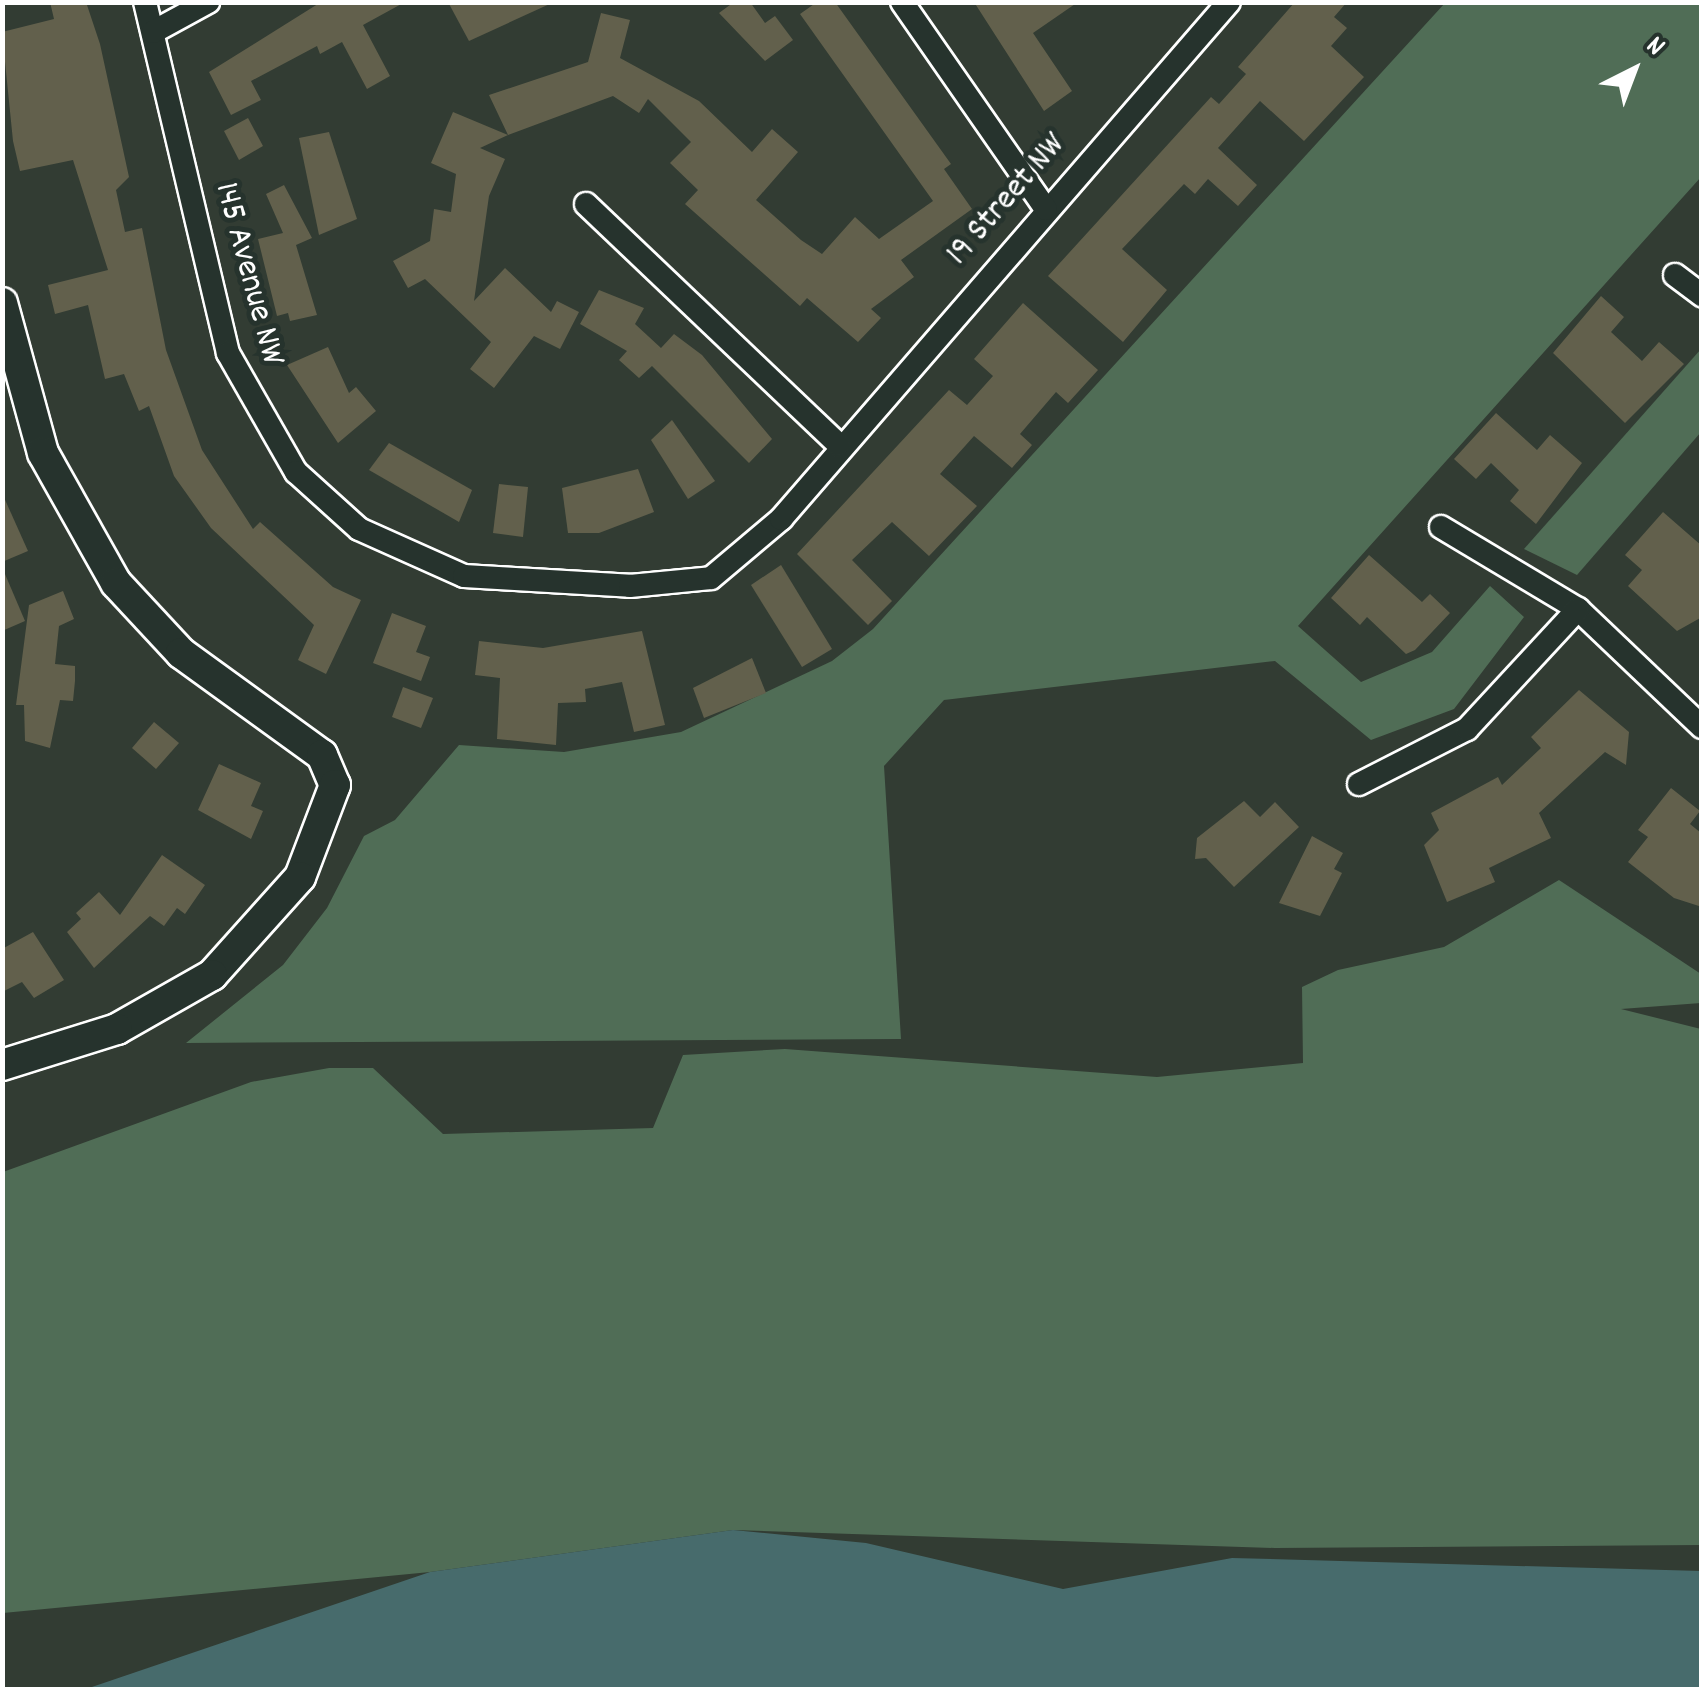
<!DOCTYPE html>
<style>
body{margin:0}
#map{position:relative;width:1704px;height:1692px;overflow:hidden;background:#323c33;font-family:Dekko,sans-serif}
div>[style]{position:absolute}
.green>*{inset:0;background:#506d56}
.water>*{inset:0;background:#476b6c}
.building>*{inset:0;background:#62604c}
.roads{filter:drop-shadow(2px 0 #fff) drop-shadow(-2px 0 #fff) drop-shadow(0 2px #fff) drop-shadow(0 -2px #fff)}
.street>*{height:22px;margin:-11px;padding:0 11px;transform-origin:11px;border-radius:11px;background:#26332d}
.secondary>*{height:30px;margin:-15px;padding:0 15px;transform-origin:15px;border-radius:15px;background:#26332d}
span{translate:-50% -50%;white-space:nowrap;text-align:center;line-height:1.15;-webkit-text-stroke:10px #26332d;paint-order:stroke}
.street-label{font-size:35px;color:#fff}
.frame{position:absolute;inset:0;border:5px solid #fff;pointer-events:none}
.north{position:absolute;left:1584px;top:20px;width:100px;height:100px;-webkit-text-stroke:8px #26332d;paint-order:stroke;rotate:42deg;font-size:28px;font-weight:700;line-height:40px;text-align:center;color:#fff}
.north::after{content:'';display:block;margin:auto;width:35px;height:45px;background:#fff;clip-path:polygon(50% 0,100% 100%,50% 72%,0 100%)}
</style>
<div id="map">
<div class="green">
<i style="clip-path:polygon(1445px 3px,1701px 3px,1701px 177px,1298px 626px,1361px 682px,1432px 652px,1490px 586px,1524px 617px,1454px 709px,1371px 740px,1275px 661px,944px 700px,884px 766px,901px 1039px,186px 1043px,283px 965px,327px 908px,364px 836px,395px 820px,459px 745px,564px 752px,681px 732px,832px 661px,873px 629px)"></i>
<i style="clip-path:polygon(1701px 349px,1701px 432px,1577px 575px,1524px 549px)"></i>
<i style="clip-path:polygon(1559px 880px,1701px 974px,1701px 1003px,1621px 1009px,1701px 1029px,1701px 1545px,1275px 1548px,733px 1530px,430px 1572px,3px 1613px,3px 1172px,251px 1082px,329px 1068px,373px 1068px,443px 1134px,653px 1128px,683px 1055px,785px 1049px,1157px 1077px,1303px 1063px,1302px 987px,1338px 970px,1444px 947px)"></i>
</div>
<div class="water">
<i style="clip-path:polygon(733px 1530px,866px 1543px,1063px 1589px,1232px 1558px,1701px 1571px,1701px 1689px,86px 1689px,430px 1572px)"></i>
</div>
<div class="building">
<i style="clip-path:polygon(50px 2px,86px 2px,100px 44px,129px 177px,116px 190px,125px 232px,142px 228px,166px 350px,202px 450px,253px 529px,260px 522px,333px 587px,361px 600px,326px 674px,298px 660px,314px 625px,211px 528px,174px 476px,149px 406px,139px 411px,124px 374px,105px 379px,88px 305px,55px 314px,48px 285px,108px 270px,73px 160px,20px 171px,13px 141px,2px 32px,54px 19px)"></i>
<i style="clip-path:polygon(321px 2px,405px 2px,363px 25px,390px 76px,367px 89px,342px 42px,320px 54px,317px 46px,251px 81px,261px 100px,231px 115px,209px 72px)"></i>
<i style="clip-path:polygon(448px 2px,554px 2px,469px 41px)"></i>
<i style="clip-path:polygon(734px 2px,750px 2px,765px 23px,775px 16px,793px 40px,765px 61px,719px 13px)"></i>
<i style="clip-path:polygon(817px 2px,835px 2px,951px 164px,944px 169px,972px 209px,901px 260px,914px 277px,871px 309px,881px 318px,858px 342px,807px 298px,800px 306px,685px 204px,698px 190px,670px 163px,691px 142px,648px 99px,639px 113px,613px 96px,508px 135px,489px 95px,588px 62px,601px 13px,630px 20px,620px 58px,699px 101px,752px 152px,772px 129px,798px 152px,756px 200px,801px 240px,822px 254px,855px 217px,879px 239px,933px 201px,800px 14px)"></i>
<i style="clip-path:polygon(974px 2px,1078px 2px,1033px 33px,1072px 91px,1044px 111px)"></i>
<i style="clip-path:polygon(1295px 2px,1347px 2px,1334px 17px,1347px 28px,1331px 46px,1364px 77px,1304px 141px,1260px 101px,1218px 148px,1257px 185px,1238px 206px,1208px 179px,1195px 194px,1184px 184px,1122px 249px,1167px 290px,1123px 342px,1048px 276px,1211px 97px,1219px 104px,1246px 74px,1238px 67px)"></i>
<i style="clip-path:polygon(453px 112px,508px 135px,480px 148px,505px 159px,489px 196px,474px 301px,505px 268px,551px 312px,557px 301px,579px 312px,560px 349px,534px 336px,494px 388px,470px 369px,491px 342px,425px 279px,408px 288px,393px 261px,430px 241px,434px 209px,451px 212px,456px 174px,431px 163px)"></i>
<i style="clip-path:polygon(248px 118px,263px 146px,239px 160px,224px 131px)"></i>
<i style="clip-path:polygon(329px 132px,357px 219px,319px 235px,299px 138px)"></i>
<i style="clip-path:polygon(284px 185px,312px 238px,296px 245px,317px 315px,290px 321px,288px 313px,277px 316px,258px 239px,283px 233px,266px 194px)"></i>
<i style="clip-path:polygon(599px 290px,644px 308px,635px 324px,661px 348px,674px 334px,702px 355px,772px 439px,749px 463px,652px 366px,639px 378px,619px 360px,627px 351px,580px 324px)"></i>
<i style="clip-path:polygon(1601px 296px,1624px 317px,1611px 332px,1642px 361px,1659px 342px,1684px 364px,1625px 423px,1553px 353px)"></i>
<i style="clip-path:polygon(1023px 303px,1098px 370px,1068px 403px,1056px 392px,1020px 434px,1032px 445px,1012px 468px,974px 436px,940px 474px,977px 506px,929px 556px,892px 522px,852px 560px,892px 601px,868px 625px,797px 554px,949px 390px,967px 405px,993px 376px,974px 359px)"></i>
<i style="clip-path:polygon(328px 347px,349px 393px,356px 387px,376px 411px,338px 443px,287px 365px)"></i>
<i style="clip-path:polygon(1496px 413px,1537px 450px,1550px 435px,1582px 463px,1536px 524px,1510px 501px,1519px 490px,1491px 463px,1476px 479px,1454px 459px)"></i>
<i style="clip-path:polygon(672px 420px,715px 481px,688px 499px,651px 440px)"></i>
<i style="clip-path:polygon(389px 443px,472px 490px,459px 522px,369px 470px)"></i>
<i style="clip-path:polygon(638px 469px,654px 512px,599px 533px,568px 533px,562px 488px)"></i>
<i style="clip-path:polygon(499px 484px,528px 487px,523px 537px,493px 533px)"></i>
<i style="clip-path:polygon(2px 493px,28px 551px,2px 562px)"></i>
<i style="clip-path:polygon(1663px 512px,1702px 546px,1702px 617px,1677px 631px,1628px 586px,1642px 570px,1625px 555px)"></i>
<i style="clip-path:polygon(1369px 555px,1422px 602px,1430px 594px,1450px 613px,1415px 650px,1406px 654px,1367px 617px,1360px 625px,1331px 598px)"></i>
<i style="clip-path:polygon(781px 565px,832px 649px,802px 667px,751px 585px)"></i>
<i style="clip-path:polygon(2px 567px,25px 621px,2px 631px)"></i>
<i style="clip-path:polygon(63px 591px,74px 619px,59px 626px,55px 664px,75px 666px,75px 681px,73px 701px,60px 700px,50px 748px,25px 741px,24px 705px,16px 705px,29px 605px)"></i>
<i style="clip-path:polygon(392px 613px,426px 626px,416px 652px,430px 657px,421px 681px,373px 663px)"></i>
<i style="clip-path:polygon(642px 631px,665px 725px,634px 732px,622px 682px,585px 689px,586px 702px,558px 703px,556px 745px,497px 739px,500px 678px,475px 675px,479px 641px,543px 648px)"></i>
<i style="clip-path:polygon(752px 658px,766px 693px,704px 718px,693px 688px)"></i>
<i style="clip-path:polygon(403px 687px,433px 698px,421px 728px,392px 717px)"></i>
<i style="clip-path:polygon(1579px 690px,1629px 732px,1626px 765px,1605px 752px,1539px 813px,1551px 838px,1489px 868px,1495px 882px,1447px 902px,1424px 845px,1439px 830px,1431px 813px,1498px 777px,1502px 785px,1541px 748px,1531px 737px)"></i>
<i style="clip-path:polygon(154px 722px,179px 743px,156px 769px,132px 748px)"></i>
<i style="clip-path:polygon(219px 764px,261px 783px,251px 806px,263px 811px,251px 839px,198px 810px)"></i>
<i style="clip-path:polygon(1671px 788px,1700px 811px,1690px 824px,1701px 833px,1702px 907px,1674px 898px,1628px 862px,1648px 837px,1638px 830px)"></i>
<i style="clip-path:polygon(1244px 801px,1260px 817px,1275px 802px,1299px 827px,1234px 887px,1206px 858px,1195px 859px,1197px 838px)"></i>
<i style="clip-path:polygon(1312px 836px,1343px 853px,1334px 869px,1342px 873px,1320px 916px,1279px 903px)"></i>
<i style="clip-path:polygon(162px 855px,205px 885px,185px 914px,177px 908px,164px 926px,150px 916px,94px 968px,67px 932px,81px 919px,76px 913px,99px 892px,120px 915px)"></i>
<i style="clip-path:polygon(33px 932px,64px 980px,34px 998px,22px 982px,2px 992px,2px 949px)"></i>
</div>
<div class="roads">
<div class="street">
<i style="left:145px;top:2px;width:361px;rotate:76.7deg"></i>
<i style="left:228px;top:353px;width:137px;rotate:60.3deg"></i>
<i style="left:296px;top:472px;width:85px;rotate:42.1deg"></i>
<i style="left:359px;top:529px;width:115px;rotate:24.1deg"></i>
<i style="left:464px;top:576px;width:166px;rotate:3.4deg"></i>
<i style="left:630px;top:586px;width:81px;rotate:-5.6deg"></i>
<i style="left:711px;top:578px;width:92px;rotate:-40.1deg"></i>
<i style="left:781px;top:519px;width:684px;rotate:-49.09deg"></i>
<i style="left:902px;top:2px;width:252px;rotate:55.2deg"></i>
<i style="left:153px;top:32px;width:63px;rotate:-28.6deg"></i>
<i style="left:586px;top:204px;width:349px;rotate:43.6deg"></i>
<i style="left:1675px;top:275px;width:34px;rotate:37deg"></i>
<i style="left:1441px;top:527px;width:160px;rotate:30.9deg"></i>
<i style="left:1578px;top:609px;width:171px;rotate:43.6deg"></i>
<i style="left:1359px;top:784px;width:121px;rotate:-27deg"></i>
<i style="left:1467px;top:729px;width:163px;rotate:-47.2deg"></i>
</div>
<div class="secondary">
<i style="left:2px;top:303px;width:156px;rotate:74.7deg"></i>
<i style="left:43px;top:453px;width:149px;rotate:60.7deg"></i>
<i style="left:116px;top:583px;width:96px;rotate:47.1deg"></i>
<i style="left:181px;top:653px;width:174px;rotate:35.9deg"></i>
<i style="left:322px;top:755px;width:33px;rotate:67deg"></i>
<i style="left:335px;top:785px;width:98px;rotate:110.8deg"></i>
<i style="left:300px;top:877px;width:132px;rotate:131.9deg"></i>
<i style="left:212px;top:975px;width:109px;rotate:150.4deg"></i>
<i style="left:117px;top:1029px;width:121px;rotate:162.6deg"></i>
</div>
</div>
<div class="street-label">
<span style="left:1007px;top:200px;rotate:-49deg">19 Street NW</span>
<span style="left:248px;top:274px;rotate:75deg">145 Avenue NW</span>
</div>
<div class="frame"></div>
<div class="north">N</div>
</div>
